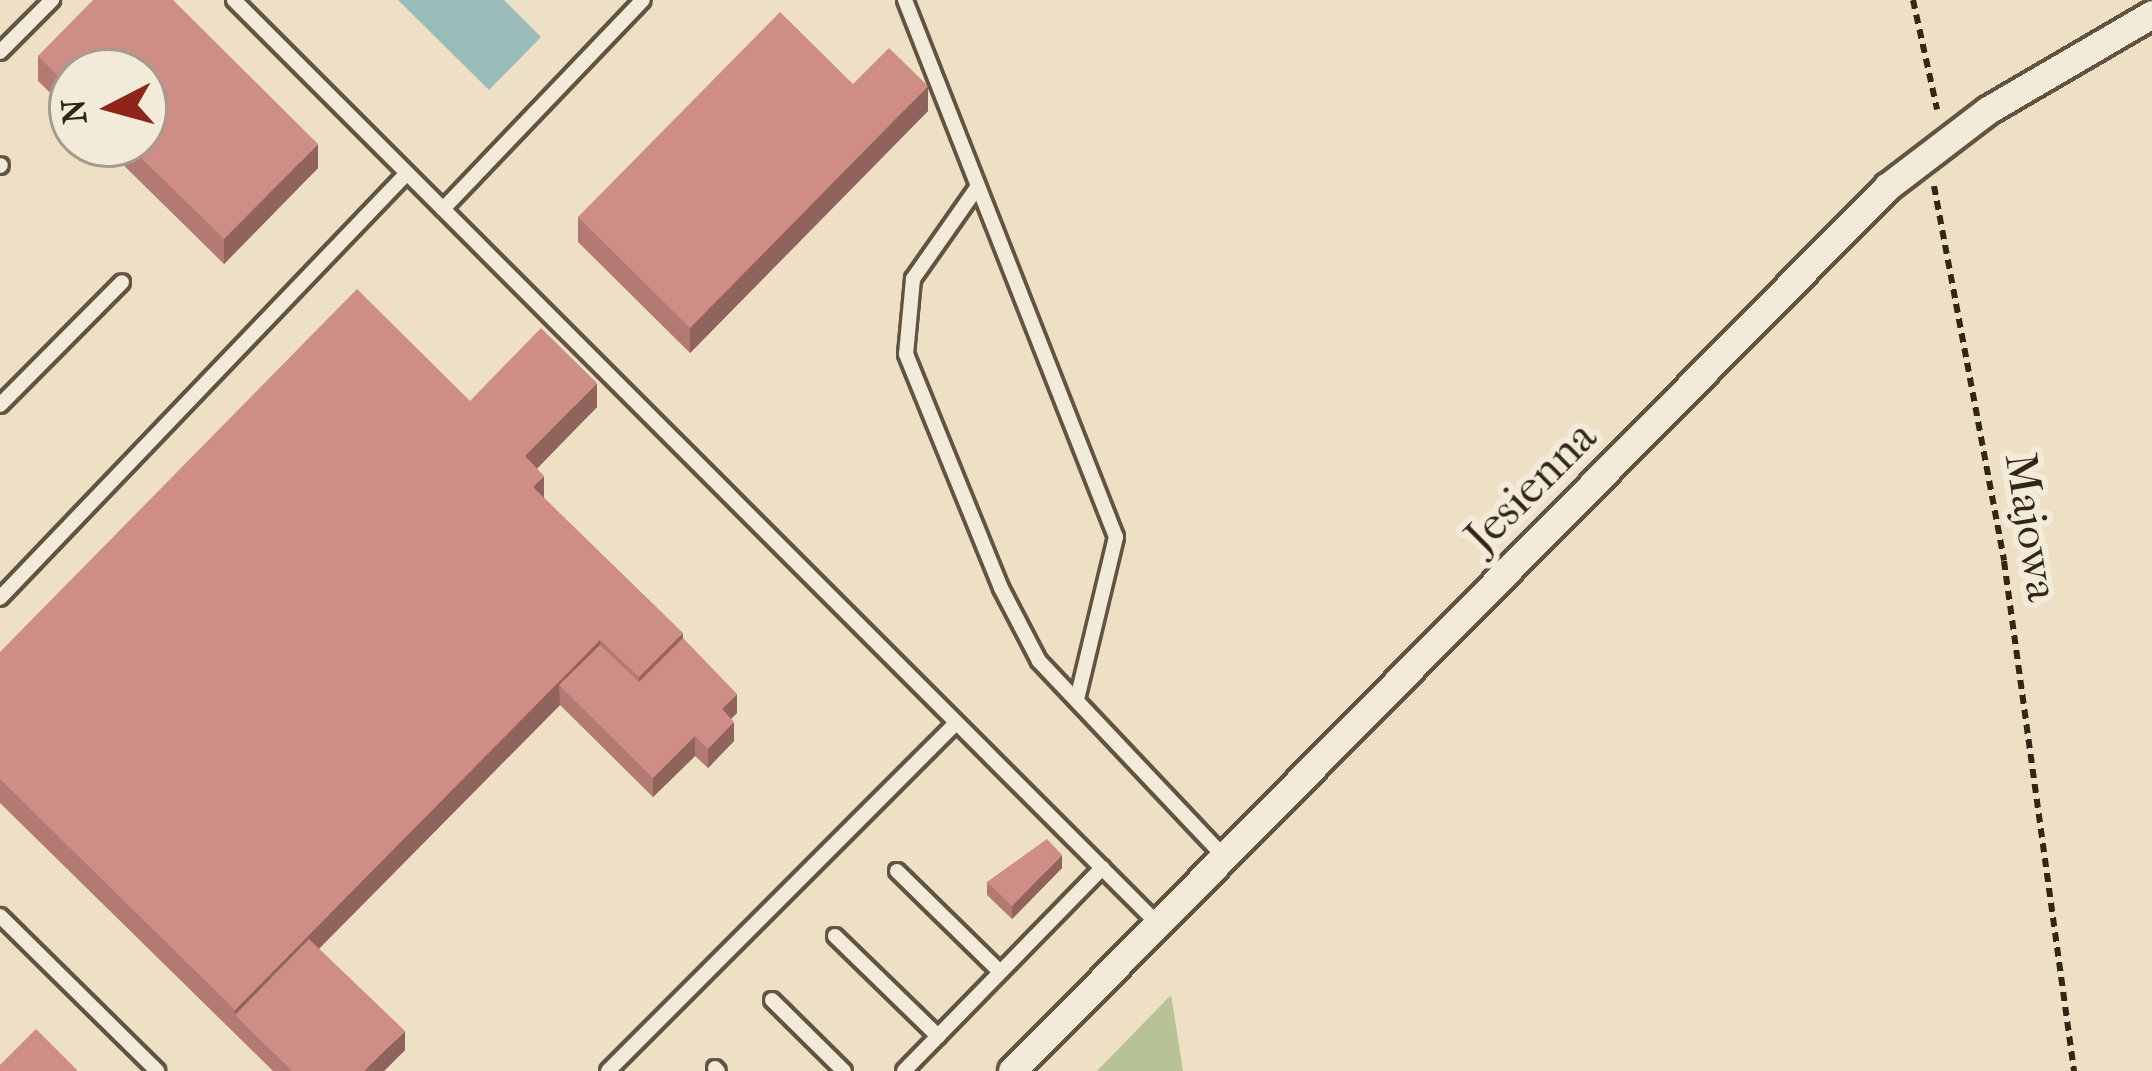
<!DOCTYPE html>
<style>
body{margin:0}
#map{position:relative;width:2152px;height:1071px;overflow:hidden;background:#ede0c5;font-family:"IM FELL French Canon",serif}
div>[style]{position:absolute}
.green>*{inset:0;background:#b7c296}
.water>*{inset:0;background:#9abcb9}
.path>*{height:6px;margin-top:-3px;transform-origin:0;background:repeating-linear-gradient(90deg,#332615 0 9px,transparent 0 15px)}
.roads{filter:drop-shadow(3px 0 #625441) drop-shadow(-3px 0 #625441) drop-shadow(0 3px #625441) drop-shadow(0 -3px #625441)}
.lane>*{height:14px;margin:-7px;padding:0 7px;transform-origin:7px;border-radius:7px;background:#f3ebd9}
.street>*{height:27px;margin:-13.5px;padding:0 13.5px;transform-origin:13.5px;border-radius:13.5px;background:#f3ebd9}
.wall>*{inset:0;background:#b27a72}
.shaded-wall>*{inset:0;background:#91635d}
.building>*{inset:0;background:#cf8e85}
span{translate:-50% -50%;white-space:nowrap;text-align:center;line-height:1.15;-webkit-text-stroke:12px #f3ebd9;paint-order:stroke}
.street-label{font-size:45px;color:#332615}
.north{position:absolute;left:48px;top:48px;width:120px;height:120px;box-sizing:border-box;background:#f3ebd9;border:3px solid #a69c8b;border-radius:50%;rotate:264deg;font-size:33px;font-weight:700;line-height:48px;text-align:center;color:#332615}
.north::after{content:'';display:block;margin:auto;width:42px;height:54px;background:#8f2418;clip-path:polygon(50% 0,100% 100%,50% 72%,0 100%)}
</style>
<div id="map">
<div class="green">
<i style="clip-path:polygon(1171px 995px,1183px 1071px,1097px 1071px)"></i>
</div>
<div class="water">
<i style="clip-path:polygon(398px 0,504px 0,541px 37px,489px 90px)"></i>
</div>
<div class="path">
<i style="left:1913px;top:0;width:112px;rotate:77.6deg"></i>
<i style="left:1934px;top:186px;width:381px;rotate:79.4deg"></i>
<i style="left:2004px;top:561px;width:515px;rotate:82.18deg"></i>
</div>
<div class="roads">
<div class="lane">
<i style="left:234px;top:0;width:1308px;rotate:45deg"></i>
<i style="left:905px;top:0;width:577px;rotate:68.55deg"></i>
<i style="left:1116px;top:537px;width:167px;rotate:103.5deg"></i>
<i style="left:0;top:52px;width:74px;rotate:-45deg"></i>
<i style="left:0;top:166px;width:1px;rotate:-45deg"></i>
<i style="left:976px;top:189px;width:110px;rotate:125deg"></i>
<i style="left:913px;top:279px;width:75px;rotate:95.3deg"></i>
<i style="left:906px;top:354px;width:253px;rotate:67.9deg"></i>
<i style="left:1001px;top:588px;width:82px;rotate:62.5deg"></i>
<i style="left:1039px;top:661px;width:271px;rotate:46.6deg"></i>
<i style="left:443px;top:209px;width:289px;rotate:-46.3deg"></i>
<i style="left:0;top:405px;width:173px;rotate:-45.2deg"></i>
<i style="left:0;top:598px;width:588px;rotate:-46.24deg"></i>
<i style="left:897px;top:871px;width:144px;rotate:44.4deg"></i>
<i style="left:0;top:916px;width:221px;rotate:44.6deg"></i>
<i style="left:835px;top:936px;width:144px;rotate:44.2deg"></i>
<i style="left:772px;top:1000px;width:101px;rotate:44.6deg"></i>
<i style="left:715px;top:1068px;width:4px;rotate:45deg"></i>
<i style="left:608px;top:1071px;width:492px;rotate:-45deg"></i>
<i style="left:904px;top:1071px;width:284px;rotate:-45.7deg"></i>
</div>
<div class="street">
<i style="left:1012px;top:1071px;width:1244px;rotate:-45.29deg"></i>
<i style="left:1887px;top:187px;width:127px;rotate:-37.3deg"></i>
<i style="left:1988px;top:110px;width:190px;rotate:-30.3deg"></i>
</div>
</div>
<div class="wall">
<i style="clip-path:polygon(38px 56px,318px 168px,224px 264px,102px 144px,144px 144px,72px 72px,72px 114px,38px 81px)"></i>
<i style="clip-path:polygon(853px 84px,928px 111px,690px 353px,578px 242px,578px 217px)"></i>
<i style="clip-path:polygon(470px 401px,597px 407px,537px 468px,544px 498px,683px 638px,737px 713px,731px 718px,734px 741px,708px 768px,695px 756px,653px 797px,560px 705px,319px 949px,405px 1050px,384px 1071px,273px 1071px,0 803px,0 652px)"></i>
<i style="clip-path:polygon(1062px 868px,1012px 919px,987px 895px,987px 882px)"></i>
</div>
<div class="shaded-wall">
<i style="clip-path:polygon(928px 86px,928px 111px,690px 353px,690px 328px)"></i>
<i style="clip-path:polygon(318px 144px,318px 168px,224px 264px,224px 239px)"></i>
<i style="clip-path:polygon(597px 383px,597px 407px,525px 481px,525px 456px)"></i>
<i style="clip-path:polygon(544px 476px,544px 500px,533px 487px)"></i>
<i style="clip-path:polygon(683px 633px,683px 657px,639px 701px,639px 677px)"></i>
<i style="clip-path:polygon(600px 640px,600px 664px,559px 685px,560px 705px,244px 1024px,235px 1015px,235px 1010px)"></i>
<i style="clip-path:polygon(737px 694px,737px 713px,722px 728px,722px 709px)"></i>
<i style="clip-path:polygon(734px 722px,734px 741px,708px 768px,708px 749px)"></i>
<i style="clip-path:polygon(695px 736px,695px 756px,653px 797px,653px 778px)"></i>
<i style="clip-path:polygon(1062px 855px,1062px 868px,1012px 919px,1012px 906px)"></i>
<i style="clip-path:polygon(405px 1031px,405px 1050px,384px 1071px,364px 1071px)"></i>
</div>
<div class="building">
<i style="clip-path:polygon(93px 0,173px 0,318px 144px,224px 239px,127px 144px,144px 144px,144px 72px,72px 72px,72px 90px,38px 56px)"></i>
<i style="clip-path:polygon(780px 12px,853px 84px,889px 48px,928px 86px,690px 328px,578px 217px)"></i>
<i style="clip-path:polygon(357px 289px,470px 401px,541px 328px,597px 383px,525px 456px,544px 476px,533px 487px,683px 633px,639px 677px,600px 640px,235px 1010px,0 779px,0 652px)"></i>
<i style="clip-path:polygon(683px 638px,737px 694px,722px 709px,734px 722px,708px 749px,695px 736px,653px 778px,559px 685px,600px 645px,639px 682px)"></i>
<i style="clip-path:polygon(1047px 839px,1062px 855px,1012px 906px,987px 882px)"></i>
<i style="clip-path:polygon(309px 939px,405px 1031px,364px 1071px,292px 1071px,235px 1015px)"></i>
<i style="clip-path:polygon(36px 1029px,78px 1071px,0 1071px,0 1065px)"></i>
</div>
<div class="street-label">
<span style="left:1531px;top:487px;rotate:-45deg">Jesienna</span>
<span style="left:2031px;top:527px;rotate:81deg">Majowa</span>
</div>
<div class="north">N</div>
</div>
